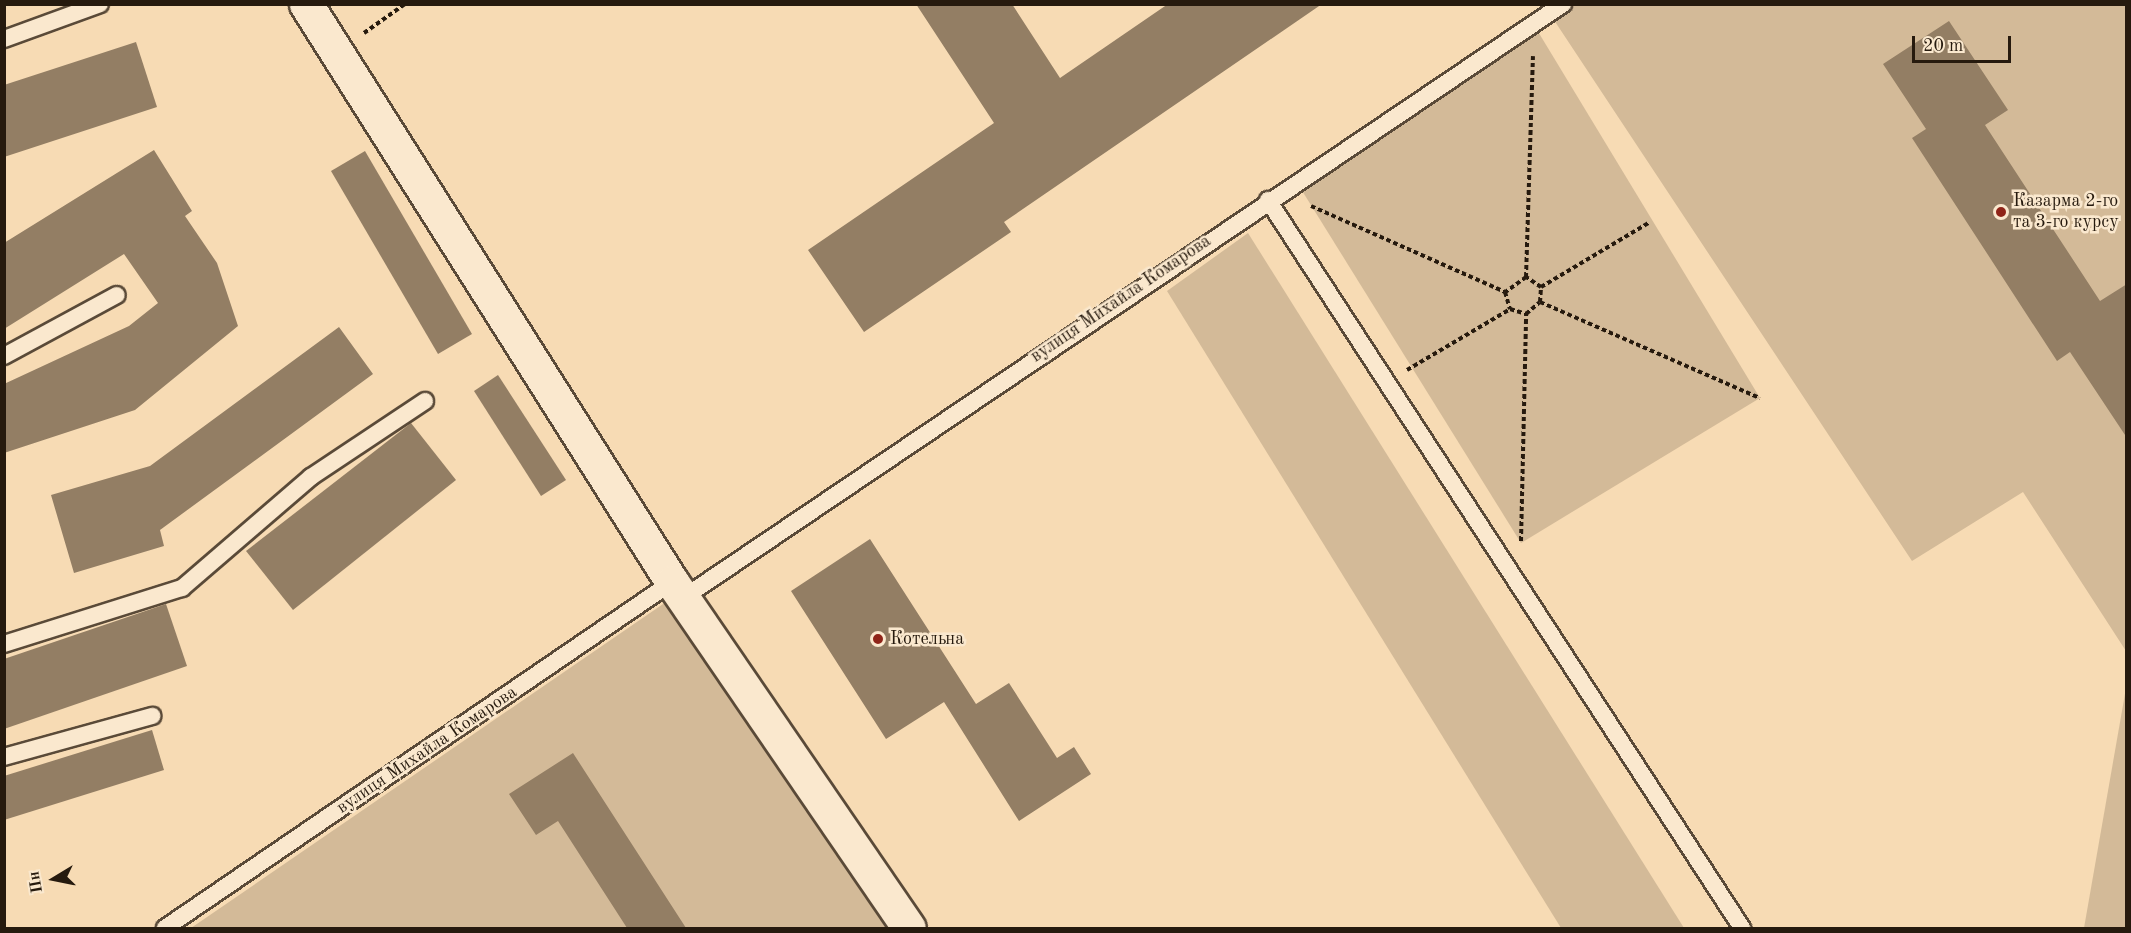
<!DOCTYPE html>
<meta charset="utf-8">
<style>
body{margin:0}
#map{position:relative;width:2131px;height:933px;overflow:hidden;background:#f7dbb4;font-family:"Old Standard TT",serif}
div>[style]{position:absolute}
.green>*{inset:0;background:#d3ba98}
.building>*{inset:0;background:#937e64}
.path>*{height:4px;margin-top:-2px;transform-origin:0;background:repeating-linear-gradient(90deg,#261a0e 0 4.5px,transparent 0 7.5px)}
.roads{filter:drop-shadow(2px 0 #5a4a38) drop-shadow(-2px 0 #5a4a38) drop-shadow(0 2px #5a4a38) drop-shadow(0 -2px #5a4a38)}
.lane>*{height:16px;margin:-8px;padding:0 8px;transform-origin:8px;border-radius:8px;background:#fae8ce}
.street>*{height:33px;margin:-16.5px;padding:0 16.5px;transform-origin:16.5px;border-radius:16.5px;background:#fae8ce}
.dots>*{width:16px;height:16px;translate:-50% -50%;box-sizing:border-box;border:3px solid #fae8ce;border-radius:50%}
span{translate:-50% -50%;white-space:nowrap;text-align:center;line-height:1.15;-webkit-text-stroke:5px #fae8ce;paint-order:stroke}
.poi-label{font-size:18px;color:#261a0e}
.left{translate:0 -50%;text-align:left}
.street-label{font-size:18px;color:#261a0e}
.frame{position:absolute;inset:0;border:6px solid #261a0e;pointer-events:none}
.north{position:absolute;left:24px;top:849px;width:60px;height:60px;-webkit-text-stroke:4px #fae8ce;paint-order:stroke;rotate:260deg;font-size:16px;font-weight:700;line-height:24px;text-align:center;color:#261a0e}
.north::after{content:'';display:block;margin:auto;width:21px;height:27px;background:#261a0e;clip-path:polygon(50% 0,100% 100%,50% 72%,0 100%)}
.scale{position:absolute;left:1912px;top:36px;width:99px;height:27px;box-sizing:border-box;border:3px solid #261a0e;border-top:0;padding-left:8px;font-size:18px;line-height:21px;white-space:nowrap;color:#261a0e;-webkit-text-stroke:4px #fae8ce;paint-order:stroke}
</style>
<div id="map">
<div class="green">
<i style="clip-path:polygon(1544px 5px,2126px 5px,2126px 651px,2023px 492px,1912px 561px)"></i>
<i style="clip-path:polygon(1534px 25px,1760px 398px,1521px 543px,1296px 181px)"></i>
<i style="clip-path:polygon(1248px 233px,1684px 928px,1561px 928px,1167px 291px)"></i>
<i style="clip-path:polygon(666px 602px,892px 928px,191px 928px)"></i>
<i style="clip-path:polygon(2126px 688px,2126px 928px,2084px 928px)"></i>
</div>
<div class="building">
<i style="clip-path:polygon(916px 4px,1012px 4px,1060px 78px,1168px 4px,1322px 4px,1004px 222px,1011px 232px,864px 332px,808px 250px,994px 123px)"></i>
<i style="clip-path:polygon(1949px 21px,2008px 110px,1985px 125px,2100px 301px,2127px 284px,2127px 438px,2070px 352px,2057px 361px,1912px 138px,1926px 129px,1883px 64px)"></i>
<i style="clip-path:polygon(136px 42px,157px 107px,4px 157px,4px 85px)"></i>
<i style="clip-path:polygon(154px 150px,192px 211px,185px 216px,217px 263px,238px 326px,135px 410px,4px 453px,4px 384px,129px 326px,158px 303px,124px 254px,4px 329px,4px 243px)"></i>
<i style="clip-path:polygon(365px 151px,472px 334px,438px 354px,331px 171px)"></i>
<i style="clip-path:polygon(339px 327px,373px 374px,160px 530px,164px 546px,74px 573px,51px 495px,150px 466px)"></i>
<i style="clip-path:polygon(498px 375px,566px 480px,541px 496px,474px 391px)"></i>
<i style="clip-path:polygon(411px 423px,456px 480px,293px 610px,246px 551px)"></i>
<i style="clip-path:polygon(870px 539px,976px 704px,1009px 683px,1057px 758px,1074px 747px,1091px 774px,1019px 821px,944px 702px,886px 739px,791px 591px)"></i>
<i style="clip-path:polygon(166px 604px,187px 666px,4px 729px,4px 659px)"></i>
<i style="clip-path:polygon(152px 730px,164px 770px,4px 820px,4px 776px)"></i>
<i style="clip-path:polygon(573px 753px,686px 928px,627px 928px,558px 821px,536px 835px,509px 794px)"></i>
</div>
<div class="path">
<i style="left:364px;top:33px;width:50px;rotate:-35.3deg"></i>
<i style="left:1311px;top:206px;width:212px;rotate:23.9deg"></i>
<i style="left:1526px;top:277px;width:221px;rotate:-88.2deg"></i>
<i style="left:1541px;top:287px;width:18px;rotate:-146deg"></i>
<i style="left:1526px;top:277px;width:26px;rotate:144deg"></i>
<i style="left:1505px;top:292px;width:18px;rotate:74deg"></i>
<i style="left:1510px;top:309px;width:17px;rotate:17deg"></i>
<i style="left:1526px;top:314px;width:18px;rotate:-41deg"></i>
<i style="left:1540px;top:302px;width:15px;rotate:-86deg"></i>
<i style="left:1541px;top:287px;width:127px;rotate:-30.8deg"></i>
<i style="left:1540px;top:302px;width:240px;rotate:23.6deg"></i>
<i style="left:1407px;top:370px;width:120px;rotate:-30.6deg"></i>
<i style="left:1521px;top:541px;width:227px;rotate:-88.7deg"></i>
</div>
<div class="roads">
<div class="lane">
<i style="left:4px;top:39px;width:102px;rotate:-20deg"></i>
<i style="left:1268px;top:200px;width:869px;rotate:56.93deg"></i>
<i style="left:4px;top:356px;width:128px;rotate:-28.4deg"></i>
<i style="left:683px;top:598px;width:1062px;rotate:-34.02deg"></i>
<i style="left:4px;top:644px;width:187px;rotate:-17.5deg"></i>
<i style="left:182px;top:588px;width:170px;rotate:-40.7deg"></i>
<i style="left:311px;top:477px;width:137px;rotate:-33.7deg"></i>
<i style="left:4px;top:757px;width:154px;rotate:-15.5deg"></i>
<i style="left:165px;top:928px;width:614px;rotate:-34.31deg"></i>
</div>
<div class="street">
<i style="left:306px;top:4px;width:684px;rotate:57.66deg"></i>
<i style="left:672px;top:582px;width:419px;rotate:55.6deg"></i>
</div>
</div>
<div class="dots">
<i style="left:2001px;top:212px;background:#8f2418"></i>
<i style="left:878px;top:639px;background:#8f2418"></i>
</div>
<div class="poi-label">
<span class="left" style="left:2013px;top:212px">Казарма 2-го<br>та 3-го курсу</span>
<span class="left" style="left:890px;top:639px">Котельна</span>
</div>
<div class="street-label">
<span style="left:1121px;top:299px;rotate:-34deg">вулиця Михайла Комарова</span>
<span style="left:427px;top:750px;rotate:-34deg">вулиця Михайла Комарова</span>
</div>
<div class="frame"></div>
<div class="north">Пн</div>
<div class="scale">20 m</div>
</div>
